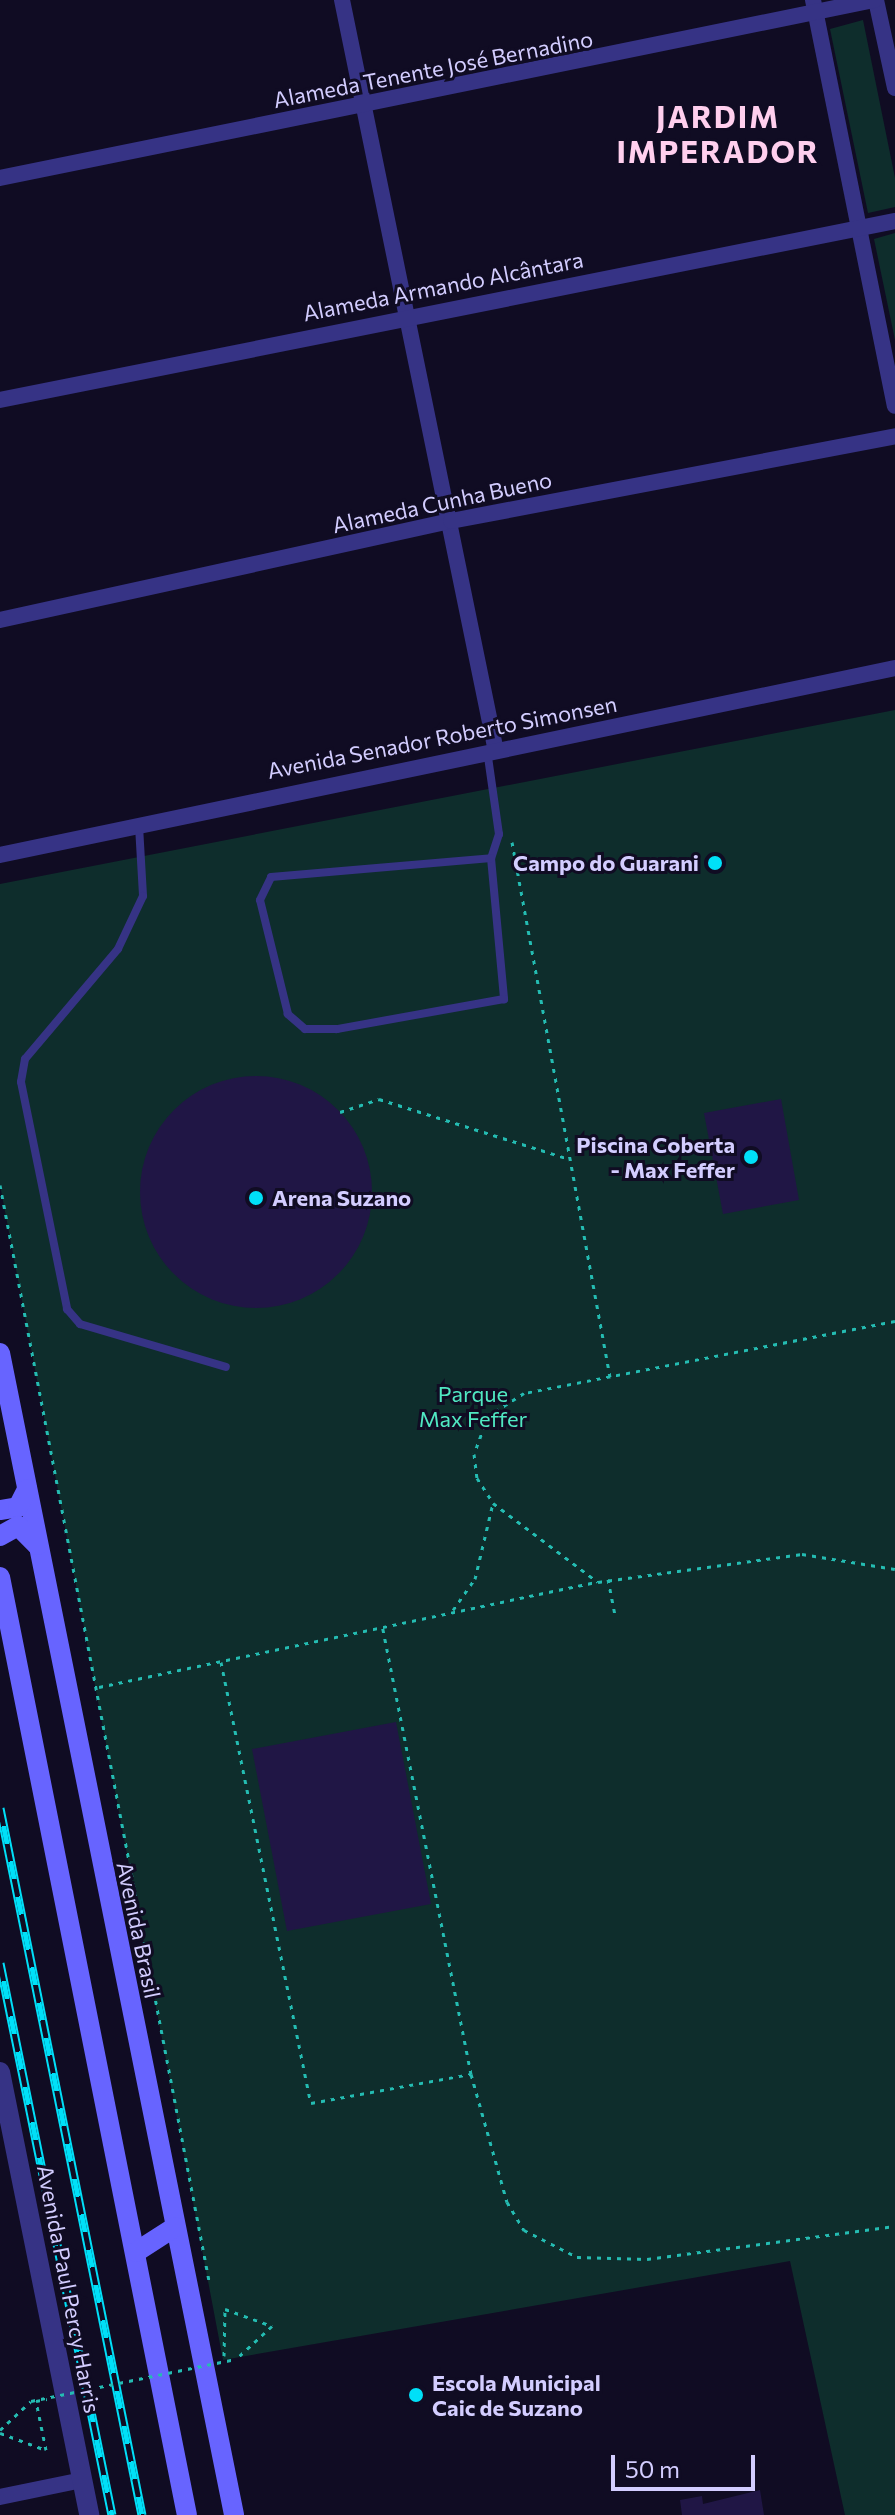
<!DOCTYPE html>
<meta charset="utf-8">
<style>
body{margin:0}
#map{position:relative;width:895px;height:2515px;overflow:hidden;background:#100c23;font-family:Commissioner,sans-serif}
div>[style]{position:absolute}
.green>*{inset:0;background:#0e2d2c}
.building>*{inset:0;background:#201645}
.round{border-radius:50%}
.path>*{height:3px;margin-top:-1.5px;transform-origin:0;background:repeating-linear-gradient(90deg,#24bcb2 0 4px,transparent 0 10px)}
.service>*{height:8px;margin:-4px;padding:0 4px;transform-origin:4px;border-radius:4px;background:#363385}
.minor>*{height:16px;margin:-8px;padding:0 8px;transform-origin:8px;border-radius:8px;background:#363385}
.tertiary>*{height:20px;margin:-10px;padding:0 10px;transform-origin:10px;border-radius:10px;background:#363385}
.secondary>*{height:20px;margin:-10px;padding:0 10px;transform-origin:10px;border-radius:10px;background:#6764ff}
.rail>*{height:9px;margin-top:-4.5px;transform-origin:0;background:repeating-linear-gradient(90deg,#100c23 0 18px,#00e0f8 0 36px);box-sizing:border-box;border-block:2px solid #00e0f8}
.path-bridge>*{height:3px;margin-top:-1.5px;transform-origin:0;background:repeating-linear-gradient(90deg,#24bcb2 0 4px,transparent 0 10px)}
.dots>*{width:22px;height:22px;translate:-50% -50%;box-sizing:border-box;border:4px solid #100c23;border-radius:50%}
span{translate:-50% -50%;white-space:nowrap;text-align:center;line-height:1.15;-webkit-text-stroke:6px #100c23;paint-order:stroke}
.street-label{font-size:22px;color:#d3cdff}
.poi-label{font-size:22px;color:#d3cdff;font-weight:700}
.right{translate:-100% -50%;text-align:right}
.left{translate:0 -50%;text-align:left}
.park-label{font-size:22px;color:#50e8c2}
.district-label{font-size:30px;color:#ffcfee;font-weight:700;letter-spacing:2px}
.scale{position:absolute;left:611px;top:2455px;width:144px;height:36px;box-sizing:border-box;border:4px solid #d3cdff;border-top:0;padding-left:10px;font-size:24px;line-height:28px;white-space:nowrap;color:#d3cdff;-webkit-text-stroke:6px #100c23;paint-order:stroke}
</style>
<div id="map">
<div class="green">
<i style="clip-path:polygon(863px 20px,895px 178px,895px 207px,868px 213px,830px 29px)"></i>
<i style="clip-path:polygon(895px 233px,895px 340px,874px 239px)"></i>
<i style="clip-path:polygon(895px 710px,895px 2515px,845px 2515px,790px 2261px,223px 2360px,0 1185px,0 884px)"></i>
</div>
<div class="building">
<i class="round" style="left:140px;top:1076px;width:232px;height:232px"></i>
<i style="clip-path:polygon(781px 1099px,799px 1200px,723px 1214px,704px 1113px)"></i>
<i style="clip-path:polygon(396px 1722px,431px 1904px,287px 1931px,252px 1749px)"></i>
<i style="clip-path:polygon(760px 2490px,764px 2515px,682px 2515px,680px 2500px,702px 2496px,703px 2504px)"></i>
</div>
<div class="path">
<i style="left:512px;top:842px;width:544px;rotate:79.62deg"></i>
<i style="left:340px;top:1112px;width:41px;rotate:-18.4deg"></i>
<i style="left:379px;top:1099px;width:199px;rotate:17.5deg"></i>
<i style="left:0;top:1185px;width:1116px;rotate:79.2deg"></i>
<i style="left:895px;top:1321px;width:378px;rotate:169deg"></i>
<i style="left:524px;top:1393px;width:43px;rotate:147.4deg"></i>
<i style="left:488px;top:1416px;width:40px;rotate:110.2deg"></i>
<i style="left:474px;top:1454px;width:24px;rotate:83deg"></i>
<i style="left:477px;top:1478px;width:30px;rotate:57deg"></i>
<i style="left:493px;top:1503px;width:131px;rotate:37deg"></i>
<i style="left:598px;top:1582px;width:206px;rotate:-7.8deg"></i>
<i style="left:802px;top:1554px;width:94px;rotate:9.2deg"></i>
<i style="left:608px;top:1579px;width:36px;rotate:79deg"></i>
<i style="left:453px;top:1610px;width:38px;rotate:-55deg"></i>
<i style="left:475px;top:1579px;width:78px;rotate:-76.7deg"></i>
<i style="left:221px;top:1662px;width:450px;rotate:78.5deg"></i>
<i style="left:311px;top:2103px;width:163px;rotate:-10.3deg"></i>
<i style="left:471px;top:2074px;width:457px;rotate:-101.2deg"></i>
<i style="left:99px;top:1687px;width:508px;rotate:-11.93deg"></i>
<i style="left:471px;top:2074px;width:133px;rotate:74.3deg"></i>
<i style="left:507px;top:2202px;width:33px;rotate:59deg"></i>
<i style="left:524px;top:2230px;width:59px;rotate:27deg"></i>
<i style="left:577px;top:2257px;width:70px;rotate:1.6deg"></i>
<i style="left:647px;top:2259px;width:250px;rotate:-7.6deg"></i>
<i style="left:224px;top:2356px;width:47px;rotate:-88.8deg"></i>
<i style="left:225px;top:2309px;width:50px;rotate:19.9deg"></i>
<i style="left:272px;top:2326px;width:49px;rotate:137.5deg"></i>
<i style="left:0;top:2430px;width:42px;rotate:-43.1deg"></i>
<i style="left:0;top:2433px;width:49px;rotate:20.3deg"></i>
<i style="left:46px;top:2450px;width:50px;rotate:-101.5deg"></i>
<i style="left:36px;top:2401px;width:11px;rotate:-10deg"></i>
</div>
<div class="service">
<i style="left:487px;top:750px;width:85px;rotate:81.9deg"></i>
<i style="left:499px;top:834px;width:25px;rotate:108deg"></i>
<i style="left:139px;top:826px;width:70px;rotate:86.7deg"></i>
<i style="left:143px;top:896px;width:59px;rotate:115.3deg"></i>
<i style="left:118px;top:949px;width:144px;rotate:130.2deg"></i>
<i style="left:25px;top:1059px;width:23px;rotate:100deg"></i>
<i style="left:21px;top:1082px;width:232px;rotate:78.5deg"></i>
<i style="left:67px;top:1309px;width:20px;rotate:49deg"></i>
<i style="left:80px;top:1324px;width:152px;rotate:16.4deg"></i>
<i style="left:491px;top:858px;width:142px;rotate:84.7deg"></i>
<i style="left:504px;top:999px;width:170px;rotate:169.8deg"></i>
<i style="left:337px;top:1029px;width:32px;rotate:180deg"></i>
<i style="left:305px;top:1029px;width:23px;rotate:-139deg"></i>
<i style="left:288px;top:1014px;width:117px;rotate:-103.8deg"></i>
<i style="left:260px;top:900px;width:25px;rotate:-64deg"></i>
<i style="left:271px;top:877px;width:221px;rotate:-4.9deg"></i>
</div>
<div class="minor">
<i style="left:342px;top:0;width:763px;rotate:78.42deg"></i>
<i style="left:813px;top:0;width:414px;rotate:78.6deg"></i>
<i style="left:876px;top:0;width:90px;rotate:77.8deg"></i>
<i style="left:0;top:178px;width:892px;rotate:-11.51deg"></i>
<i style="left:0;top:400px;width:913px;rotate:-11.31deg"></i>
<i style="left:0;top:620px;width:462px;rotate:-12.4deg"></i>
<i style="left:451px;top:521px;width:452px;rotate:-10.8deg"></i>
<i style="left:0;top:855px;width:914px;rotate:-11.8deg"></i>
<i style="left:0;top:2497px;width:84px;rotate:-11.7deg"></i>
</div>
<div class="tertiary">
<i style="left:0;top:2072px;width:452px;rotate:78.6deg"></i>
</div>
<div class="secondary">
<i style="left:0;top:1353px;width:1185px;rotate:78.61deg"></i>
<i style="left:0;top:1510px;width:18px;rotate:-9deg"></i>
<i style="left:18px;top:1507px;width:20px;rotate:-63deg"></i>
<i style="left:0;top:1536px;width:21px;rotate:-29deg"></i>
<i style="left:18px;top:1526px;width:27px;rotate:45deg"></i>
<i style="left:0;top:1577px;width:956px;rotate:78.73deg"></i>
<i style="left:136px;top:2252px;width:46px;rotate:-32.7deg"></i>
</div>
<div class="rail">
<i style="left:0;top:1808px;width:721px;rotate:78.64deg"></i>
<i style="left:0;top:1963px;width:563px;rotate:78.53deg"></i>
</div>
<div class="path-bridge">
<i style="left:31px;top:2401px;width:209px;rotate:-11.6deg"></i>
</div>
<div class="dots">
<i style="left:715px;top:863px;background:#00e0f8"></i>
<i style="left:751px;top:1157px;background:#00e0f8"></i>
<i style="left:256px;top:1198px;background:#00e0f8"></i>
<i style="left:416px;top:2395px;background:#00e0f8"></i>
</div>
<div class="street-label">
<span style="left:433px;top:69px;rotate:-11deg">Alameda Tenente José Bernadino</span>
<span style="left:443px;top:286px;rotate:-11deg">Alameda Armando Alcântara</span>
<span style="left:442px;top:502px;rotate:-12deg">Alameda Cunha Bueno</span>
<span style="left:442px;top:737px;rotate:-11deg">Avenida Senador Roberto Simonsen</span>
<span style="left:139px;top:1930px;rotate:78deg">Avenida Brasil</span>
<span style="left:69px;top:2289px;rotate:79deg">Avenida Paul Percy Harris</span>
</div>
<div class="poi-label">
<span class="right" style="left:699px;top:863px">Campo do Guarani</span>
<span class="right" style="left:735px;top:1157px">Piscina Coberta<br>- Max Feffer</span>
<span class="left" style="left:272px;top:1198px">Arena Suzano</span>
<span class="left" style="left:432px;top:2395px">Escola Municipal<br>Caic de Suzano</span>
</div>
<div class="park-label">
<span style="left:473px;top:1406px">Parque<br>Max Feffer</span>
</div>
<div class="district-label">
<span style="left:718px;top:133px">JARDIM<br>IMPERADOR</span>
</div>
<div class="scale">50 m</div>
</div>
